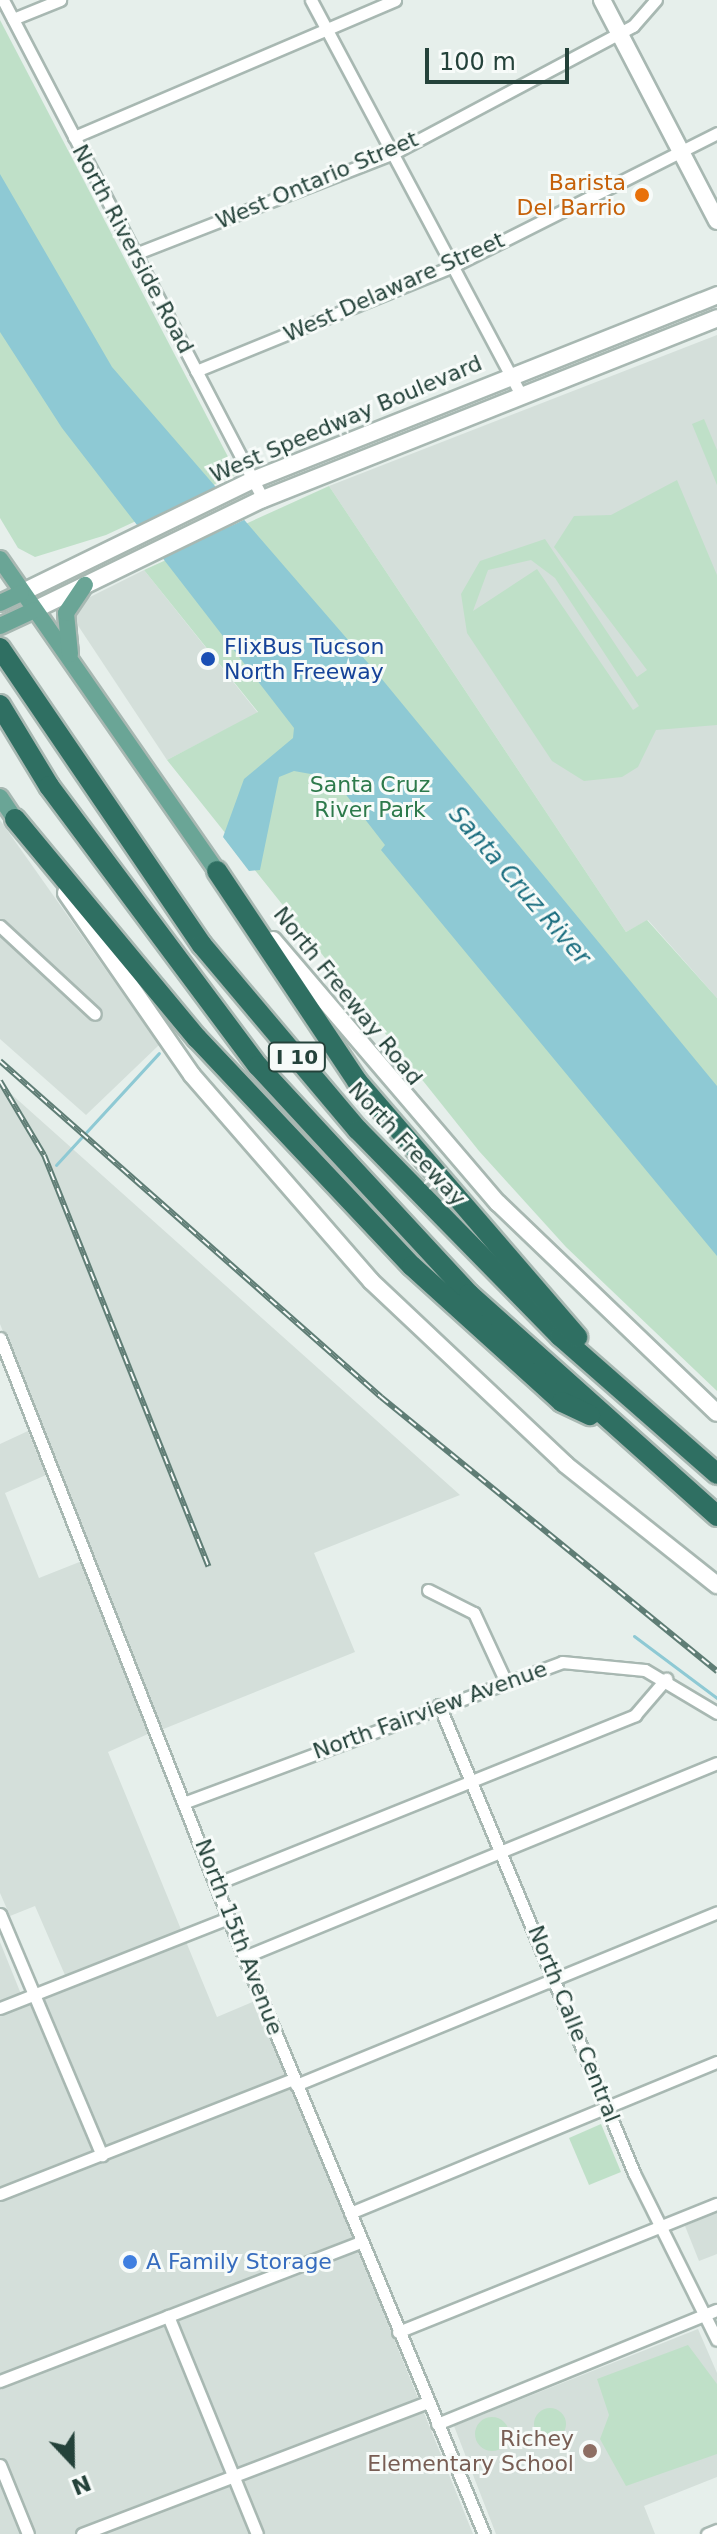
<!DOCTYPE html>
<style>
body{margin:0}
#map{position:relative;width:717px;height:2534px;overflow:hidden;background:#e6efeb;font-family:"DejaVu Sans",sans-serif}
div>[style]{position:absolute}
.built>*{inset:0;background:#d4dfda}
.green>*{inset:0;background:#bfe0c8}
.round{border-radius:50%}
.water>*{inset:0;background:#8ec9d4}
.pier>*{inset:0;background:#e6efeb}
.stream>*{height:3px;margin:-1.5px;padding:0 1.5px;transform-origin:1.5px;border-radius:1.5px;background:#8ec9d4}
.roads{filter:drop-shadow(2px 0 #a8b8b2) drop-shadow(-2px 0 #a8b8b2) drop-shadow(0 2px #a8b8b2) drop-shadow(0 -2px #a8b8b2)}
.street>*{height:11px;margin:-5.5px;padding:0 5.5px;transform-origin:5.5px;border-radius:5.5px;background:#fff}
.secondary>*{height:16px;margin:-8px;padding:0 8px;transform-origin:8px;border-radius:8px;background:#fff}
.primary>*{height:16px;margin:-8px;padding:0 8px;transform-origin:8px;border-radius:8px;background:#6aa596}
.highway>*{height:20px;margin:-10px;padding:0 10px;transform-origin:10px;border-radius:10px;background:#2f6f62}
.rail>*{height:6px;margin-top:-3px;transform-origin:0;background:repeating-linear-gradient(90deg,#f7fbf9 0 9px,#5f7d75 0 18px);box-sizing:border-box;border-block:2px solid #5f7d75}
.dots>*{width:22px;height:22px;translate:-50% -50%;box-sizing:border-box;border:4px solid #f7fbf9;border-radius:50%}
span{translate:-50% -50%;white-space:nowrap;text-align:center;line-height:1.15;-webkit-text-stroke:6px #f7fbf9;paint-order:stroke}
.shield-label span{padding:2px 6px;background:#f7fbf9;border:2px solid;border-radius:6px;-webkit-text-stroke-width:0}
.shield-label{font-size:20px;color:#24423a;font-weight:700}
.street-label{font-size:22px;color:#24423a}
.food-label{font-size:22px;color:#c56008}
.right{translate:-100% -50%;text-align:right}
.transit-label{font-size:22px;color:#164399}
.left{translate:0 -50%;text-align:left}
.park-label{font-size:22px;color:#2d7a4b}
.shop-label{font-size:22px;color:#366cbe}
.education-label{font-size:22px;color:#785e54}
.water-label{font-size:24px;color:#1c6f80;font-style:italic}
.north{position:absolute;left:32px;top:2422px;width:80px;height:80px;-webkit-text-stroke:6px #f7fbf9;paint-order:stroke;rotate:158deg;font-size:22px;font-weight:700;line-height:32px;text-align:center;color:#24423a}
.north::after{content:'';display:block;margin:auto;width:28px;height:36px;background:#24423a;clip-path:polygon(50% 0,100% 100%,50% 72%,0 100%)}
.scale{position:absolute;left:425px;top:48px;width:144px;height:36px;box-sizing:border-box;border:4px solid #24423a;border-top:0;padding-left:10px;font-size:24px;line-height:28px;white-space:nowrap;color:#24423a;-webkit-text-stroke:6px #f7fbf9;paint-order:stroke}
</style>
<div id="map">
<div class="built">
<i style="clip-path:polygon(717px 335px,717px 998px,648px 920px,626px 932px,329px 486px)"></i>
<i style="clip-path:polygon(144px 570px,258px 713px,167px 760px,75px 621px,84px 600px)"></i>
<i style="clip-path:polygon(0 820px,159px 1045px,86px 1115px,0 1039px)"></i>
<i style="clip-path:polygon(0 1084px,460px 1495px,314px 1553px,355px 1652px,161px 1730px,0 1324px)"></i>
<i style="clip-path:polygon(28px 1431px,46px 1475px,5px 1493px,39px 1578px,82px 1561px,150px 1733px,108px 1752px,217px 2017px,257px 2000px,473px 2534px,0 2534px,0 1942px,23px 1999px,68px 1982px,35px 1906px,10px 1916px,0 1893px,0 1444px)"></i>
<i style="clip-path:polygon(717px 2212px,717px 2254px,699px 2261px,685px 2226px)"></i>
<i style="clip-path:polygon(698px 2329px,717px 2373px,717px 2477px,644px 2506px,655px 2534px,496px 2534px,454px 2426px)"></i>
</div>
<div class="green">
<i style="clip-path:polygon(0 20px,237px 474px,106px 535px,35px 557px,18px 548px,0 518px)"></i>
<i style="clip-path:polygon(704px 419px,717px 450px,717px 485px,692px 424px)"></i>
<i style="clip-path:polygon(evenodd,677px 480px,717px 575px,717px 725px,656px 730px,638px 767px,622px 777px,584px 781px,552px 761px,467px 633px,461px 594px,480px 561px,545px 539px,637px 677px,647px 670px,554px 547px,574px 516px,611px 515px,677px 480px,531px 560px,555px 578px,639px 706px,633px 710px,537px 569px,473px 611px,488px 570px,531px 560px)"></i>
<i style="clip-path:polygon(329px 486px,626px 932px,647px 920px,717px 998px,717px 1391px,566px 1247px,479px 1151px,167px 760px,258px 712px,144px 570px)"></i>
<i style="clip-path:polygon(601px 2124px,621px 2172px,589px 2185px,569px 2138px)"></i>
<i style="clip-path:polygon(688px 2345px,717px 2384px,717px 2454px,626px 2486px,600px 2439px,609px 2415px,597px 2379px)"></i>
<i class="round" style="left:534px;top:2408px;width:32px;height:32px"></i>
<i class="round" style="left:475px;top:2417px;width:34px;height:34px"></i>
</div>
<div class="water">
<i style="clip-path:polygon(0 174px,112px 367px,381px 678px,717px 1086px,717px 1256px,381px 850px,385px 845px,333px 778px,294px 771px,279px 777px,260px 870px,249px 871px,223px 837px,244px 779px,293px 738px,294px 728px,62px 428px,0 332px)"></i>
</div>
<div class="pier">
<i style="clip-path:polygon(221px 488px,246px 519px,161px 558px,135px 526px)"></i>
</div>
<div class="stream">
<i style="left:56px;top:1165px;width:152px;rotate:-47.4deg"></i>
<i style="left:634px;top:1636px;width:104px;rotate:36.8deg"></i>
</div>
<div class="roads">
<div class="street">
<i style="left:3px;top:0;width:563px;rotate:62.48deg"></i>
<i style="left:311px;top:0;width:447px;rotate:62deg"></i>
<i style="left:13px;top:19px;width:51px;rotate:-22deg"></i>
<i style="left:74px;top:137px;width:349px;rotate:-23.1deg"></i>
<i style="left:135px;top:254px;width:276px;rotate:-21.3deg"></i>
<i style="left:392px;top:154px;width:273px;rotate:-28deg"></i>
<i style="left:633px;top:26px;width:35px;rotate:-49deg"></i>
<i style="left:196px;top:371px;width:275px;rotate:-22.2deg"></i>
<i style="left:451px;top:267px;width:298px;rotate:-26.7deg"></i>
<i style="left:0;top:926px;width:129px;rotate:42.8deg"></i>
<i style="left:0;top:1338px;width:665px;rotate:68.49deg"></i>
<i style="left:244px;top:1957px;width:625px;rotate:67.42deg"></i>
<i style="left:428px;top:1590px;width:51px;rotate:26.6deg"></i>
<i style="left:474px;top:1613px;width:74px;rotate:65.2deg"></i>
<i style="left:439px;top:1705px;width:507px;rotate:67.38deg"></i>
<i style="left:634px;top:2173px;width:186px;rotate:63.6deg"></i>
<i style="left:186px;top:1802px;width:401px;rotate:-20.4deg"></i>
<i style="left:562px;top:1662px;width:83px;rotate:5.5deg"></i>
<i style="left:645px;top:1670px;width:84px;rotate:30.8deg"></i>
<i style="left:218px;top:1883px;width:450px;rotate:-21.9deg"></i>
<i style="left:635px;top:1715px;width:48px;rotate:-49.3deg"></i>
<i style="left:0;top:1914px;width:262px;rotate:67.1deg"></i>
<i style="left:244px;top:1957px;width:511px;rotate:-22.3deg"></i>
<i style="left:0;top:2008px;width:245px;rotate:-21.5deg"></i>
<i style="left:296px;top:2085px;width:455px;rotate:-22.3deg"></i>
<i style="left:0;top:2194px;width:316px;rotate:-21.4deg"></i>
<i style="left:350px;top:2213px;width:397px;rotate:-22.4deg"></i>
<i style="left:168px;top:2316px;width:235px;rotate:67.8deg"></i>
<i style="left:398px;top:2332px;width:344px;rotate:-21.9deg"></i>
<i style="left:0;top:2381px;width:386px;rotate:-21.1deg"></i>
<i style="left:437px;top:2424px;width:302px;rotate:-22.2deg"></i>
<i style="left:0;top:2465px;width:74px;rotate:67.9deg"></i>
<i style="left:82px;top:2534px;width:370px;rotate:-20.9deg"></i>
<i style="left:707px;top:2534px;width:11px;rotate:-22deg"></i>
</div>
<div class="secondary">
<i style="left:602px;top:0;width:249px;rotate:62.5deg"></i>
<i style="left:21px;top:593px;width:258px;rotate:-26deg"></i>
<i style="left:253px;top:480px;width:500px;rotate:-21.7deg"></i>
<i style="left:34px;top:610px;width:254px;rotate:-25.9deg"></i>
<i style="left:263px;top:499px;width:489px;rotate:-21.7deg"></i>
<i style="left:66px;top:893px;width:221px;rotate:55.3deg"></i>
<i style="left:192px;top:1075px;width:273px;rotate:49deg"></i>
<i style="left:371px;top:1281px;width:268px;rotate:43.3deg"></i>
<i style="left:566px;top:1465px;width:193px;rotate:38.5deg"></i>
<i style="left:273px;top:940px;width:346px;rotate:49.5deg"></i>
<i style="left:498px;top:1203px;width:303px;rotate:43.8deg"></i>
</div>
<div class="primary">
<i style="left:0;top:559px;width:380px;rotate:55.2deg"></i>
<i style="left:0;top:603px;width:23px;rotate:-25deg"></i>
<i style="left:0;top:626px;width:38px;rotate:-25deg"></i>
<i style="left:70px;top:654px;width:41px;rotate:-95.6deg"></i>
<i style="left:66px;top:613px;width:34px;rotate:-56deg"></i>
<i style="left:0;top:797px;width:27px;rotate:56deg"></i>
</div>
<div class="highway">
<i style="left:0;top:648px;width:359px;rotate:55.8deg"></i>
<i style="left:202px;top:945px;width:242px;rotate:49.9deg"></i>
<i style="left:358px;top:1130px;width:289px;rotate:45.6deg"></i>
<i style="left:560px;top:1336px;width:209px;rotate:41.3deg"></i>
<i style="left:0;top:705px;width:95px;rotate:58.8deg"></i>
<i style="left:49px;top:786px;width:349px;rotate:53.3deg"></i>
<i style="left:258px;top:1066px;width:311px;rotate:47.2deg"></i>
<i style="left:469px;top:1294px;width:333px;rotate:41.8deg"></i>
<i style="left:15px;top:819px;width:285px;rotate:50.3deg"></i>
<i style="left:197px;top:1038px;width:313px;rotate:46.7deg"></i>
<i style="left:412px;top:1266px;width:202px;rotate:42.2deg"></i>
<i style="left:562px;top:1402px;width:31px;rotate:25deg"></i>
<i style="left:217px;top:871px;width:252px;rotate:56.3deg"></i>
<i style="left:357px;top:1081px;width:338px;rotate:49.3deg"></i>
</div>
</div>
<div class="rail">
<i style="left:0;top:1061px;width:508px;rotate:41.41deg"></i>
<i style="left:381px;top:1397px;width:434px;rotate:39.2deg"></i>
<i style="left:0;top:1081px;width:86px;rotate:59.3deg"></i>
<i style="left:44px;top:1155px;width:443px;rotate:68.2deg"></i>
</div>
<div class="dots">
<i style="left:642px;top:195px;background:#e8710a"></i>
<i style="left:208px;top:659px;background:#1a4fb4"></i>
<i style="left:130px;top:2262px;background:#3f7fe0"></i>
<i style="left:590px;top:2451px;background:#8d6e63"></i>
</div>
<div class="shield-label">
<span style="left:297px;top:1057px">I 10</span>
</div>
<div class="street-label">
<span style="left:317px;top:180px;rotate:-23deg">West Ontario Street</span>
<span style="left:133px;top:249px;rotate:62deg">North Riverside Road</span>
<span style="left:394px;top:287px;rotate:-24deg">West Delaware Street</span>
<span style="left:346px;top:419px;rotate:-23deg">West Speedway Boulevard</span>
<span style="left:348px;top:996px;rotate:51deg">North Freeway Road</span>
<span style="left:407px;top:1144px;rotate:47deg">North Freeway</span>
<span style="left:430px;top:1710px;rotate:-20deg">North Fairview Avenue</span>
<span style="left:239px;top:1937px;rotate:69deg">North 15th Avenue</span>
<span style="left:574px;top:2024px;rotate:68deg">North Calle Central</span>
</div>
<div class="food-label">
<span class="right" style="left:626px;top:195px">Barista<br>Del Barrio</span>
</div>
<div class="transit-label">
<span class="left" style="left:224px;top:659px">FlixBus Tucson<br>North Freeway</span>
</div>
<div class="park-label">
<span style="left:370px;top:797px">Santa Cruz<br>River Park</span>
</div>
<div class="shop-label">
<span class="left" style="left:146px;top:2262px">A Family Storage</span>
</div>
<div class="education-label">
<span class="right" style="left:574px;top:2451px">Richey<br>Elementary School</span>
</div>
<div class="water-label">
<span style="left:519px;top:886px;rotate:49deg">Santa Cruz River</span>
</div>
<div class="north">N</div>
<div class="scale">100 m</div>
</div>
